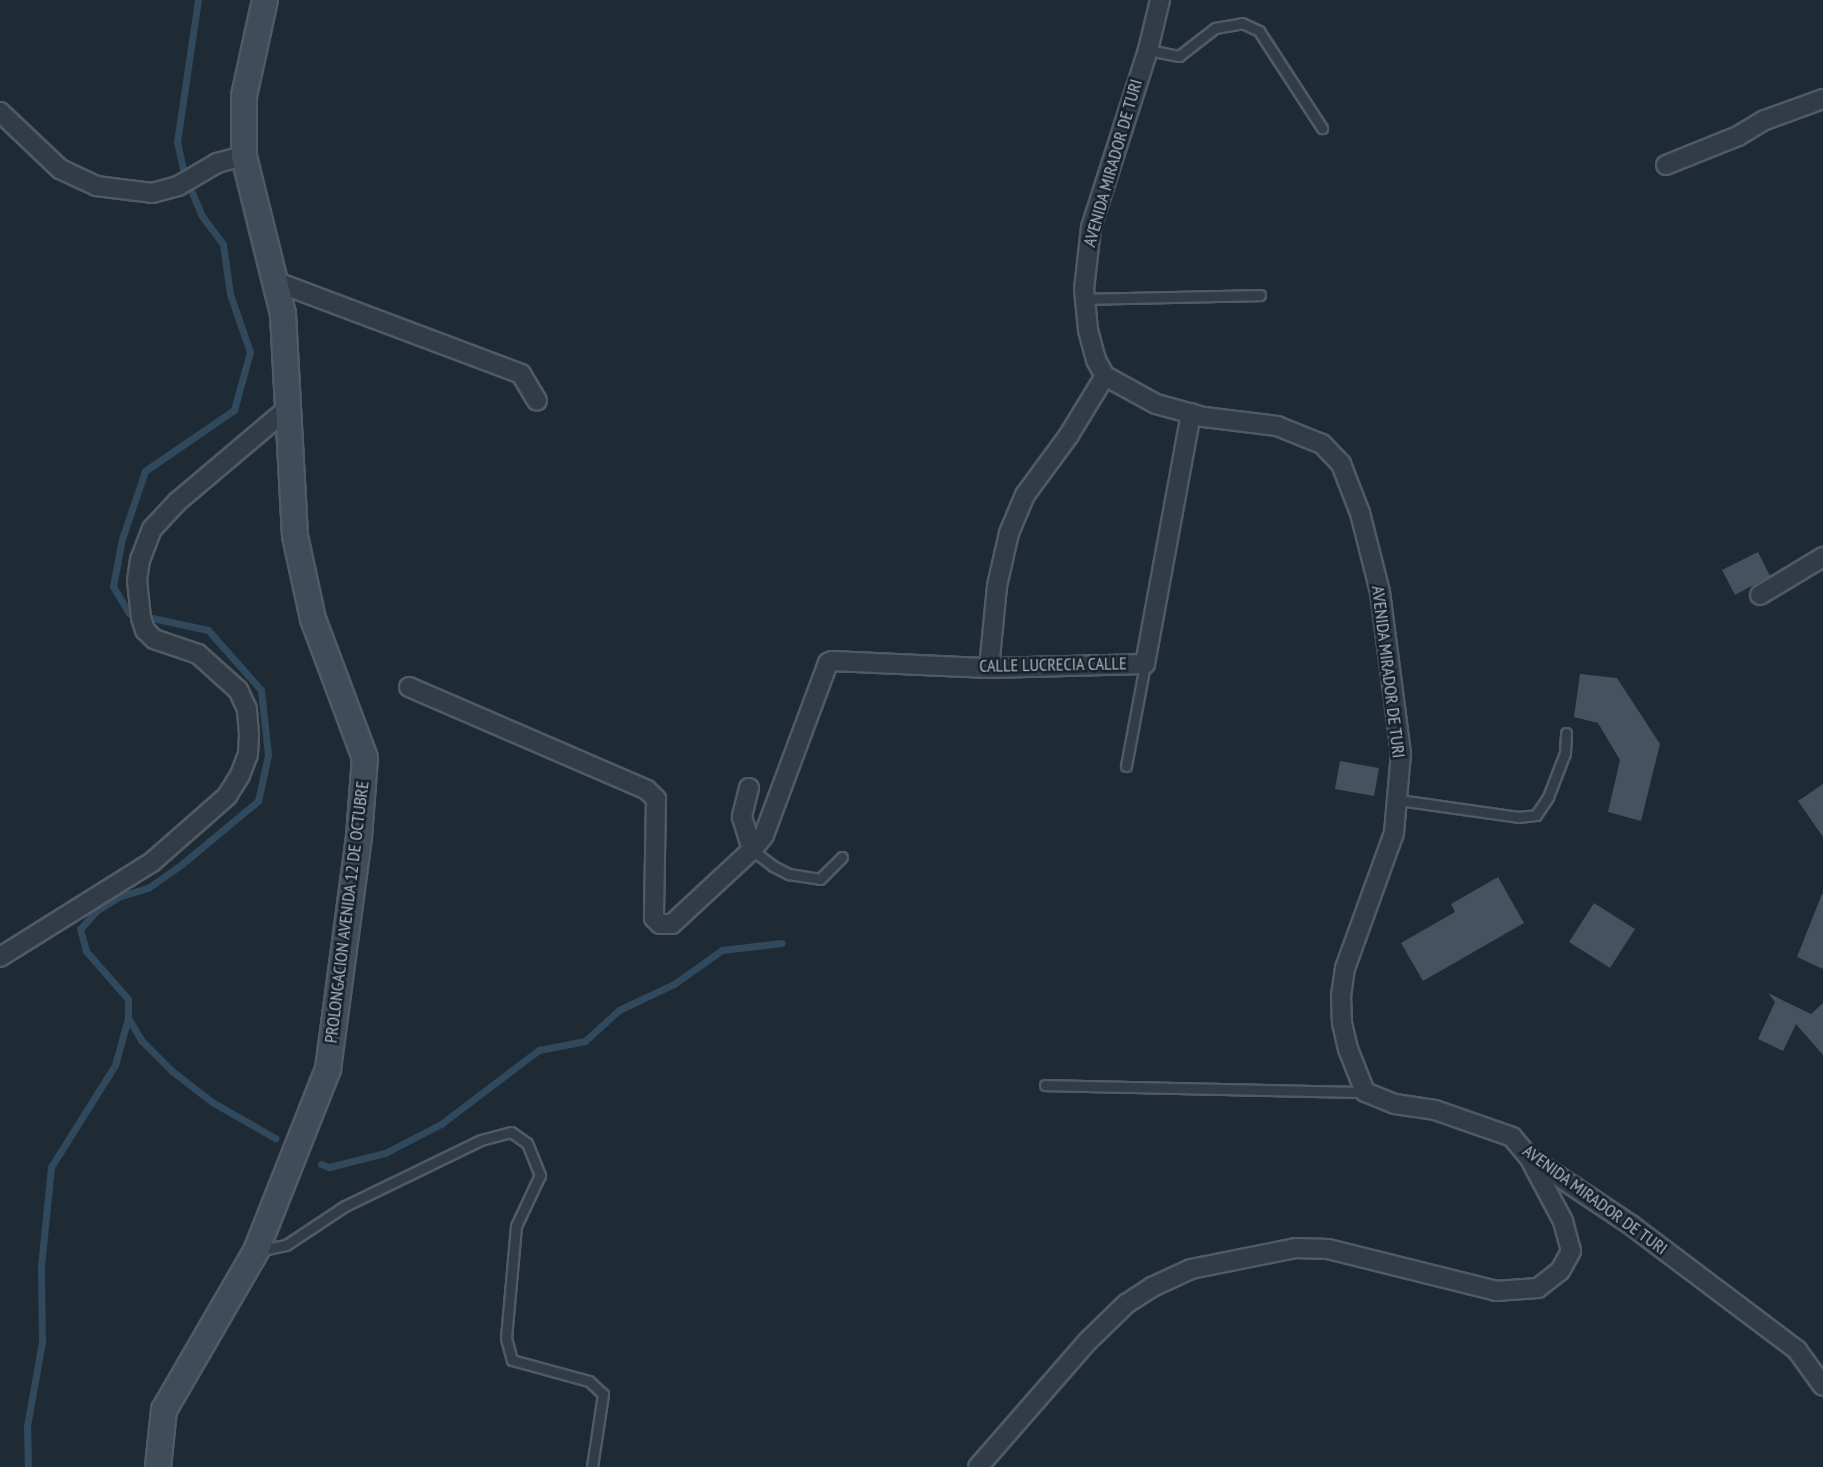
<!DOCTYPE html>
<style>
body{margin:0}
#map{position:relative;width:1823px;height:1467px;overflow:hidden;background:#1e2b35;font-family:"PT Sans Narrow",sans-serif}
div>[style]{position:absolute}
.stream>*{height:7px;margin:-3.5px;padding:0 3.5px;transform-origin:3.5px;border-radius:3.5px;background:#31495d}
.building>*{inset:0;background:#44535f}
.roads{filter:drop-shadow(2px 0 #4f5a64) drop-shadow(-2px 0 #4f5a64) drop-shadow(0 2px #4f5a64) drop-shadow(0 -2px #4f5a64)}
.lane>*{height:9px;margin:-4.5px;padding:0 4.5px;transform-origin:4.5px;border-radius:4.5px;background:#323c46}
.street>*{height:18px;margin:-9px;padding:0 9px;transform-origin:9px;border-radius:9px;background:#323c46}
.secondary>*{height:24px;margin:-12px;padding:0 12px;transform-origin:12px;border-radius:12px;background:#404c59}
span{translate:-50% -50%;white-space:nowrap;text-align:center;line-height:1.15;-webkit-text-stroke:5px #17212a;paint-order:stroke}
.street-label{font-size:18px;color:#abb7c3}
</style>
<div id="map">
<div class="stream">
<i style="left:128px;top:1018px;width:26px;rotate:59deg"></i>
<i style="left:141px;top:1040px;width:44px;rotate:45deg"></i>
<i style="left:172px;top:1071px;width:51px;rotate:37.8deg"></i>
<i style="left:212px;top:1102px;width:73px;rotate:29.7deg"></i>
<i style="left:321px;top:1164px;width:9px;rotate:21deg"></i>
<i style="left:329px;top:1167px;width:58px;rotate:-14deg"></i>
<i style="left:385px;top:1153px;width:63px;rotate:-27.4deg"></i>
<i style="left:441px;top:1124px;width:123px;rotate:-37.1deg"></i>
<i style="left:539px;top:1050px;width:47px;rotate:-11.1deg"></i>
<i style="left:585px;top:1041px;width:46px;rotate:-42.4deg"></i>
<i style="left:619px;top:1010px;width:61px;rotate:-25.3deg"></i>
<i style="left:674px;top:984px;width:59px;rotate:-35.3deg"></i>
<i style="left:722px;top:950px;width:60px;rotate:-6.7deg"></i>
<i style="left:28px;top:1467px;width:41px;rotate:-91.4deg"></i>
<i style="left:27px;top:1426px;width:85px;rotate:-79.9deg"></i>
<i style="left:42px;top:1342px;width:76px;rotate:-90.8deg"></i>
<i style="left:41px;top:1266px;width:100px;rotate:-84.2deg"></i>
<i style="left:51px;top:1167px;width:120px;rotate:-57.9deg"></i>
<i style="left:115px;top:1065px;width:49px;rotate:-74.5deg"></i>
<i style="left:128px;top:1018px;width:19px;rotate:-90deg"></i>
<i style="left:128px;top:999px;width:64px;rotate:-131.2deg"></i>
<i style="left:86px;top:951px;width:23px;rotate:-105deg"></i>
<i style="left:80px;top:929px;width:24px;rotate:-48deg"></i>
<i style="left:96px;top:911px;width:26px;rotate:-32deg"></i>
<i style="left:118px;top:897px;width:31px;rotate:-17deg"></i>
<i style="left:148px;top:888px;width:42px;rotate:-35.2deg"></i>
<i style="left:182px;top:864px;width:99px;rotate:-39.7deg"></i>
<i style="left:258px;top:801px;width:47px;rotate:-77.7deg"></i>
<i style="left:268px;top:755px;width:65px;rotate:-96.1deg"></i>
<i style="left:261px;top:690px;width:80px;rotate:-131.5deg"></i>
<i style="left:208px;top:630px;width:81px;rotate:-167.9deg"></i>
<i style="left:129px;top:613px;width:31px;rotate:-121deg"></i>
<i style="left:113px;top:586px;width:48px;rotate:-79.2deg"></i>
<i style="left:122px;top:539px;width:72px;rotate:-71.3deg"></i>
<i style="left:145px;top:471px;width:108px;rotate:-34.4deg"></i>
<i style="left:234px;top:410px;width:60px;rotate:-74.6deg"></i>
<i style="left:250px;top:352px;width:61px;rotate:-109deg"></i>
<i style="left:230px;top:294px;width:50px;rotate:-98deg"></i>
<i style="left:223px;top:244px;width:35px;rotate:-127deg"></i>
<i style="left:202px;top:216px;width:46px;rotate:-113.2deg"></i>
<i style="left:184px;top:174px;width:33px;rotate:-102deg"></i>
<i style="left:177px;top:142px;width:144px;rotate:-81.6deg"></i>
</div>
<div class="building">
<i style="clip-path:polygon(1758px 552px,1770px 576px,1735px 595px,1722px 570px)"></i>
<i style="clip-path:polygon(1580px 674px,1617px 678px,1660px 744px,1641px 821px,1608px 812px,1620px 760px,1598px 723px,1574px 717px)"></i>
<i style="clip-path:polygon(1340px 761px,1379px 768px,1374px 796px,1335px 789px)"></i>
<i style="clip-path:polygon(1823px 784px,1823px 837px,1798px 801px)"></i>
<i style="clip-path:polygon(1498px 877px,1524px 923px,1423px 981px,1401px 943px,1455px 912px,1451px 904px)"></i>
<i style="clip-path:polygon(1822px 894px,1823px 894px,1823px 969px,1797px 957px)"></i>
<i style="clip-path:polygon(1594px 903px,1635px 929px,1610px 968px,1569px 942px)"></i>
<i style="clip-path:polygon(1768px 993px,1811px 1014px,1823px 1003px,1823px 1055px,1796px 1024px,1783px 1051px,1758px 1039px,1775px 1002px)"></i>
</div>
<div class="roads">
<div class="lane">
<i style="left:1148px;top:50px;width:32px;rotate:11deg"></i>
<i style="left:1179px;top:56px;width:46px;rotate:-37.9deg"></i>
<i style="left:1215px;top:28px;width:27px;rotate:-10deg"></i>
<i style="left:1242px;top:23px;width:19px;rotate:25deg"></i>
<i style="left:1259px;top:31px;width:116px;rotate:57deg"></i>
<i style="left:1085px;top:299px;width:175px;rotate:-1.3deg"></i>
<i style="left:1126px;top:766px;width:104px;rotate:-79.4deg"></i>
<i style="left:1399px;top:800px;width:120px;rotate:8.1deg"></i>
<i style="left:1518px;top:817px;width:18px;rotate:-6deg"></i>
<i style="left:1536px;top:815px;width:22px;rotate:-56deg"></i>
<i style="left:1548px;top:797px;width:47px;rotate:-68.9deg"></i>
<i style="left:1565px;top:753px;width:20px;rotate:-87deg"></i>
<i style="left:752px;top:850px;width:26px;rotate:37deg"></i>
<i style="left:773px;top:866px;width:18px;rotate:27deg"></i>
<i style="left:789px;top:874px;width:31px;rotate:9deg"></i>
<i style="left:820px;top:879px;width:31px;rotate:-45deg"></i>
<i style="left:1045px;top:1085px;width:320px;rotate:1.3deg"></i>
<i style="left:262px;top:1250px;width:25px;rotate:-12deg"></i>
<i style="left:286px;top:1245px;width:71px;rotate:-33.5deg"></i>
<i style="left:345px;top:1206px;width:151px;rotate:-25.9deg"></i>
<i style="left:481px;top:1140px;width:31px;rotate:-15deg"></i>
<i style="left:511px;top:1132px;width:19px;rotate:35deg"></i>
<i style="left:527px;top:1143px;width:35px;rotate:68deg"></i>
<i style="left:540px;top:1175px;width:56px;rotate:115.2deg"></i>
<i style="left:516px;top:1226px;width:112px;rotate:95.1deg"></i>
<i style="left:506px;top:1338px;width:23px;rotate:75deg"></i>
<i style="left:512px;top:1360px;width:80px;rotate:15.3deg"></i>
<i style="left:589px;top:1381px;width:19px;rotate:43deg"></i>
<i style="left:603px;top:1394px;width:74px;rotate:98.6deg"></i>
</div>
<div class="street">
<i style="left:1160px;top:0;width:51px;rotate:103.5deg"></i>
<i style="left:1148px;top:50px;width:187px;rotate:107.8deg"></i>
<i style="left:1091px;top:228px;width:61px;rotate:96.5deg"></i>
<i style="left:1084px;top:289px;width:41px;rotate:84.4deg"></i>
<i style="left:1088px;top:330px;width:31px;rotate:75deg"></i>
<i style="left:1096px;top:360px;width:18px;rotate:61deg"></i>
<i style="left:1105px;top:376px;width:58px;rotate:28.8deg"></i>
<i style="left:1156px;top:404px;width:50px;rotate:15.2deg"></i>
<i style="left:1204px;top:417px;width:74px;rotate:7deg"></i>
<i style="left:1277px;top:426px;width:48px;rotate:21.8deg"></i>
<i style="left:1322px;top:444px;width:28px;rotate:46deg"></i>
<i style="left:1341px;top:464px;width:53px;rotate:68.8deg"></i>
<i style="left:1360px;top:513px;width:81px;rotate:75.8deg"></i>
<i style="left:1380px;top:592px;width:162px;rotate:82.6deg"></i>
<i style="left:1401px;top:753px;width:80px;rotate:95deg"></i>
<i style="left:1394px;top:833px;width:144px;rotate:109.9deg"></i>
<i style="left:1345px;top:968px;width:27px;rotate:98deg"></i>
<i style="left:1341px;top:995px;width:28px;rotate:88deg"></i>
<i style="left:1342px;top:1023px;width:27px;rotate:77deg"></i>
<i style="left:1348px;top:1049px;width:46px;rotate:68.4deg"></i>
<i style="left:1365px;top:1092px;width:32px;rotate:22deg"></i>
<i style="left:1395px;top:1104px;width:40px;rotate:8.5deg"></i>
<i style="left:1435px;top:1110px;width:82px;rotate:19.3deg"></i>
<i style="left:1512px;top:1137px;width:25px;rotate:50deg"></i>
<i style="left:1528px;top:1156px;width:124px;rotate:33.8deg"></i>
<i style="left:1631px;top:1225px;width:208px;rotate:37deg"></i>
<i style="left:1797px;top:1350px;width:44px;rotate:54.2deg"></i>
<i style="left:0;top:112px;width:83px;rotate:43.5deg"></i>
<i style="left:60px;top:169px;width:40px;rotate:25deg"></i>
<i style="left:96px;top:186px;width:56px;rotate:7.1deg"></i>
<i style="left:152px;top:193px;width:27px;rotate:-15deg"></i>
<i style="left:178px;top:186px;width:45px;rotate:-30.5deg"></i>
<i style="left:217px;top:163px;width:28px;rotate:-15deg"></i>
<i style="left:1666px;top:165px;width:78px;rotate:-21.9deg"></i>
<i style="left:1738px;top:136px;width:31px;rotate:-31deg"></i>
<i style="left:1765px;top:120px;width:62px;rotate:-19.9deg"></i>
<i style="left:274px;top:281px;width:264px;rotate:20.6deg"></i>
<i style="left:521px;top:374px;width:31px;rotate:59deg"></i>
<i style="left:1760px;top:595px;width:74px;rotate:-31.1deg"></i>
<i style="left:989px;top:668px;width:82px;rotate:-84.4deg"></i>
<i style="left:997px;top:586px;width:54px;rotate:-77.2deg"></i>
<i style="left:1009px;top:533px;width:41px;rotate:-67.2deg"></i>
<i style="left:1025px;top:495px;width:74px;rotate:-53.7deg"></i>
<i style="left:1069px;top:435px;width:69px;rotate:-58.6deg"></i>
<i style="left:409px;top:687px;width:259px;rotate:23.4deg"></i>
<i style="left:647px;top:790px;width:13px;rotate:45deg"></i>
<i style="left:656px;top:799px;width:119px;rotate:91deg"></i>
<i style="left:654px;top:918px;width:8px;rotate:45deg"></i>
<i style="left:660px;top:924px;width:12px"></i>
<i style="left:672px;top:924px;width:109px;rotate:-42.8deg"></i>
<i style="left:752px;top:850px;width:19px;rotate:-51deg"></i>
<i style="left:764px;top:835px;width:184px;rotate:-69.6deg"></i>
<i style="left:828px;top:663px;width:4px;rotate:-27deg"></i>
<i style="left:832px;top:661px;width:157px;rotate:2.6deg"></i>
<i style="left:989px;top:668px;width:156px;rotate:-1.5deg"></i>
<i style="left:1145px;top:664px;width:255px;rotate:-79.6deg"></i>
<i style="left:749px;top:788px;width:30px;rotate:104deg"></i>
<i style="left:742px;top:817px;width:34px;rotate:73deg"></i>
<i style="left:0;top:957px;width:179px;rotate:-32deg"></i>
<i style="left:152px;top:862px;width:100px;rotate:-41.3deg"></i>
<i style="left:227px;top:796px;width:25px;rotate:-58deg"></i>
<i style="left:240px;top:775px;width:22px;rotate:-69deg"></i>
<i style="left:248px;top:754px;width:20px;rotate:-87deg"></i>
<i style="left:249px;top:734px;width:25px;rotate:-95deg"></i>
<i style="left:247px;top:709px;width:21px;rotate:-115deg"></i>
<i style="left:238px;top:690px;width:54px;rotate:-138deg"></i>
<i style="left:198px;top:654px;width:46px;rotate:-161.2deg"></i>
<i style="left:154px;top:639px;width:13px;rotate:-135deg"></i>
<i style="left:145px;top:630px;width:13px;rotate:-108deg"></i>
<i style="left:141px;top:618px;width:37px;rotate:-96deg"></i>
<i style="left:137px;top:581px;width:21px;rotate:-82deg"></i>
<i style="left:140px;top:560px;width:33px;rotate:-69deg"></i>
<i style="left:152px;top:529px;width:37px;rotate:-47deg"></i>
<i style="left:177px;top:502px;width:143px;rotate:-40.2deg"></i>
<i style="left:978px;top:1467px;width:167px;rotate:-48.9deg"></i>
<i style="left:1088px;top:1341px;width:53px;rotate:-44.2deg"></i>
<i style="left:1126px;top:1304px;width:31px;rotate:-33deg"></i>
<i style="left:1152px;top:1287px;width:43px;rotate:-24.8deg"></i>
<i style="left:1191px;top:1269px;width:107px;rotate:-11.3deg"></i>
<i style="left:1296px;top:1248px;width:32px;rotate:2deg"></i>
<i style="left:1328px;top:1249px;width:173px;rotate:14deg"></i>
<i style="left:1496px;top:1291px;width:42px;rotate:-4.1deg"></i>
<i style="left:1538px;top:1288px;width:28px;rotate:-38deg"></i>
<i style="left:1560px;top:1271px;width:23px;rotate:-61deg"></i>
<i style="left:1571px;top:1251px;width:31px;rotate:-105deg"></i>
<i style="left:1563px;top:1221px;width:70px;rotate:-118deg"></i>
</div>
<div class="secondary">
<i style="left:158px;top:1467px;width:57px;rotate:-84deg"></i>
<i style="left:164px;top:1410px;width:184px;rotate:-59.9deg"></i>
<i style="left:256px;top:1251px;width:196px;rotate:-68.4deg"></i>
<i style="left:328px;top:1069px;width:234px;rotate:-82.4deg"></i>
<i style="left:359px;top:837px;width:79px;rotate:-85.7deg"></i>
<i style="left:365px;top:758px;width:148px;rotate:-110.5deg"></i>
<i style="left:313px;top:619px;width:85px;rotate:-102.2deg"></i>
<i style="left:295px;top:536px;width:222px;rotate:-93.1deg"></i>
<i style="left:283px;top:314px;width:163px;rotate:-103.9deg"></i>
<i style="left:244px;top:156px;width:60px;rotate:-90deg"></i>
<i style="left:244px;top:96px;width:98px;rotate:-77.7deg"></i>
</div>
</div>
<div class="street-label">
<span style="left:1113px;top:163px;rotate:-74deg">AVENIDA MIRADOR DE TURI</span>
<span style="left:1053px;top:665px;rotate:-1deg">CALLE LUCRECIA CALLE</span>
<span style="left:1388px;top:672px;rotate:83deg">AVENIDA MIRADOR DE TURI</span>
<span style="left:347px;top:912px;rotate:-83deg">PROLONGACION AVENIDA 12 DE OCTUBRE</span>
<span style="left:1595px;top:1200px;rotate:36deg">AVENIDA MIRADOR DE TURI</span>
</div>
</div>
